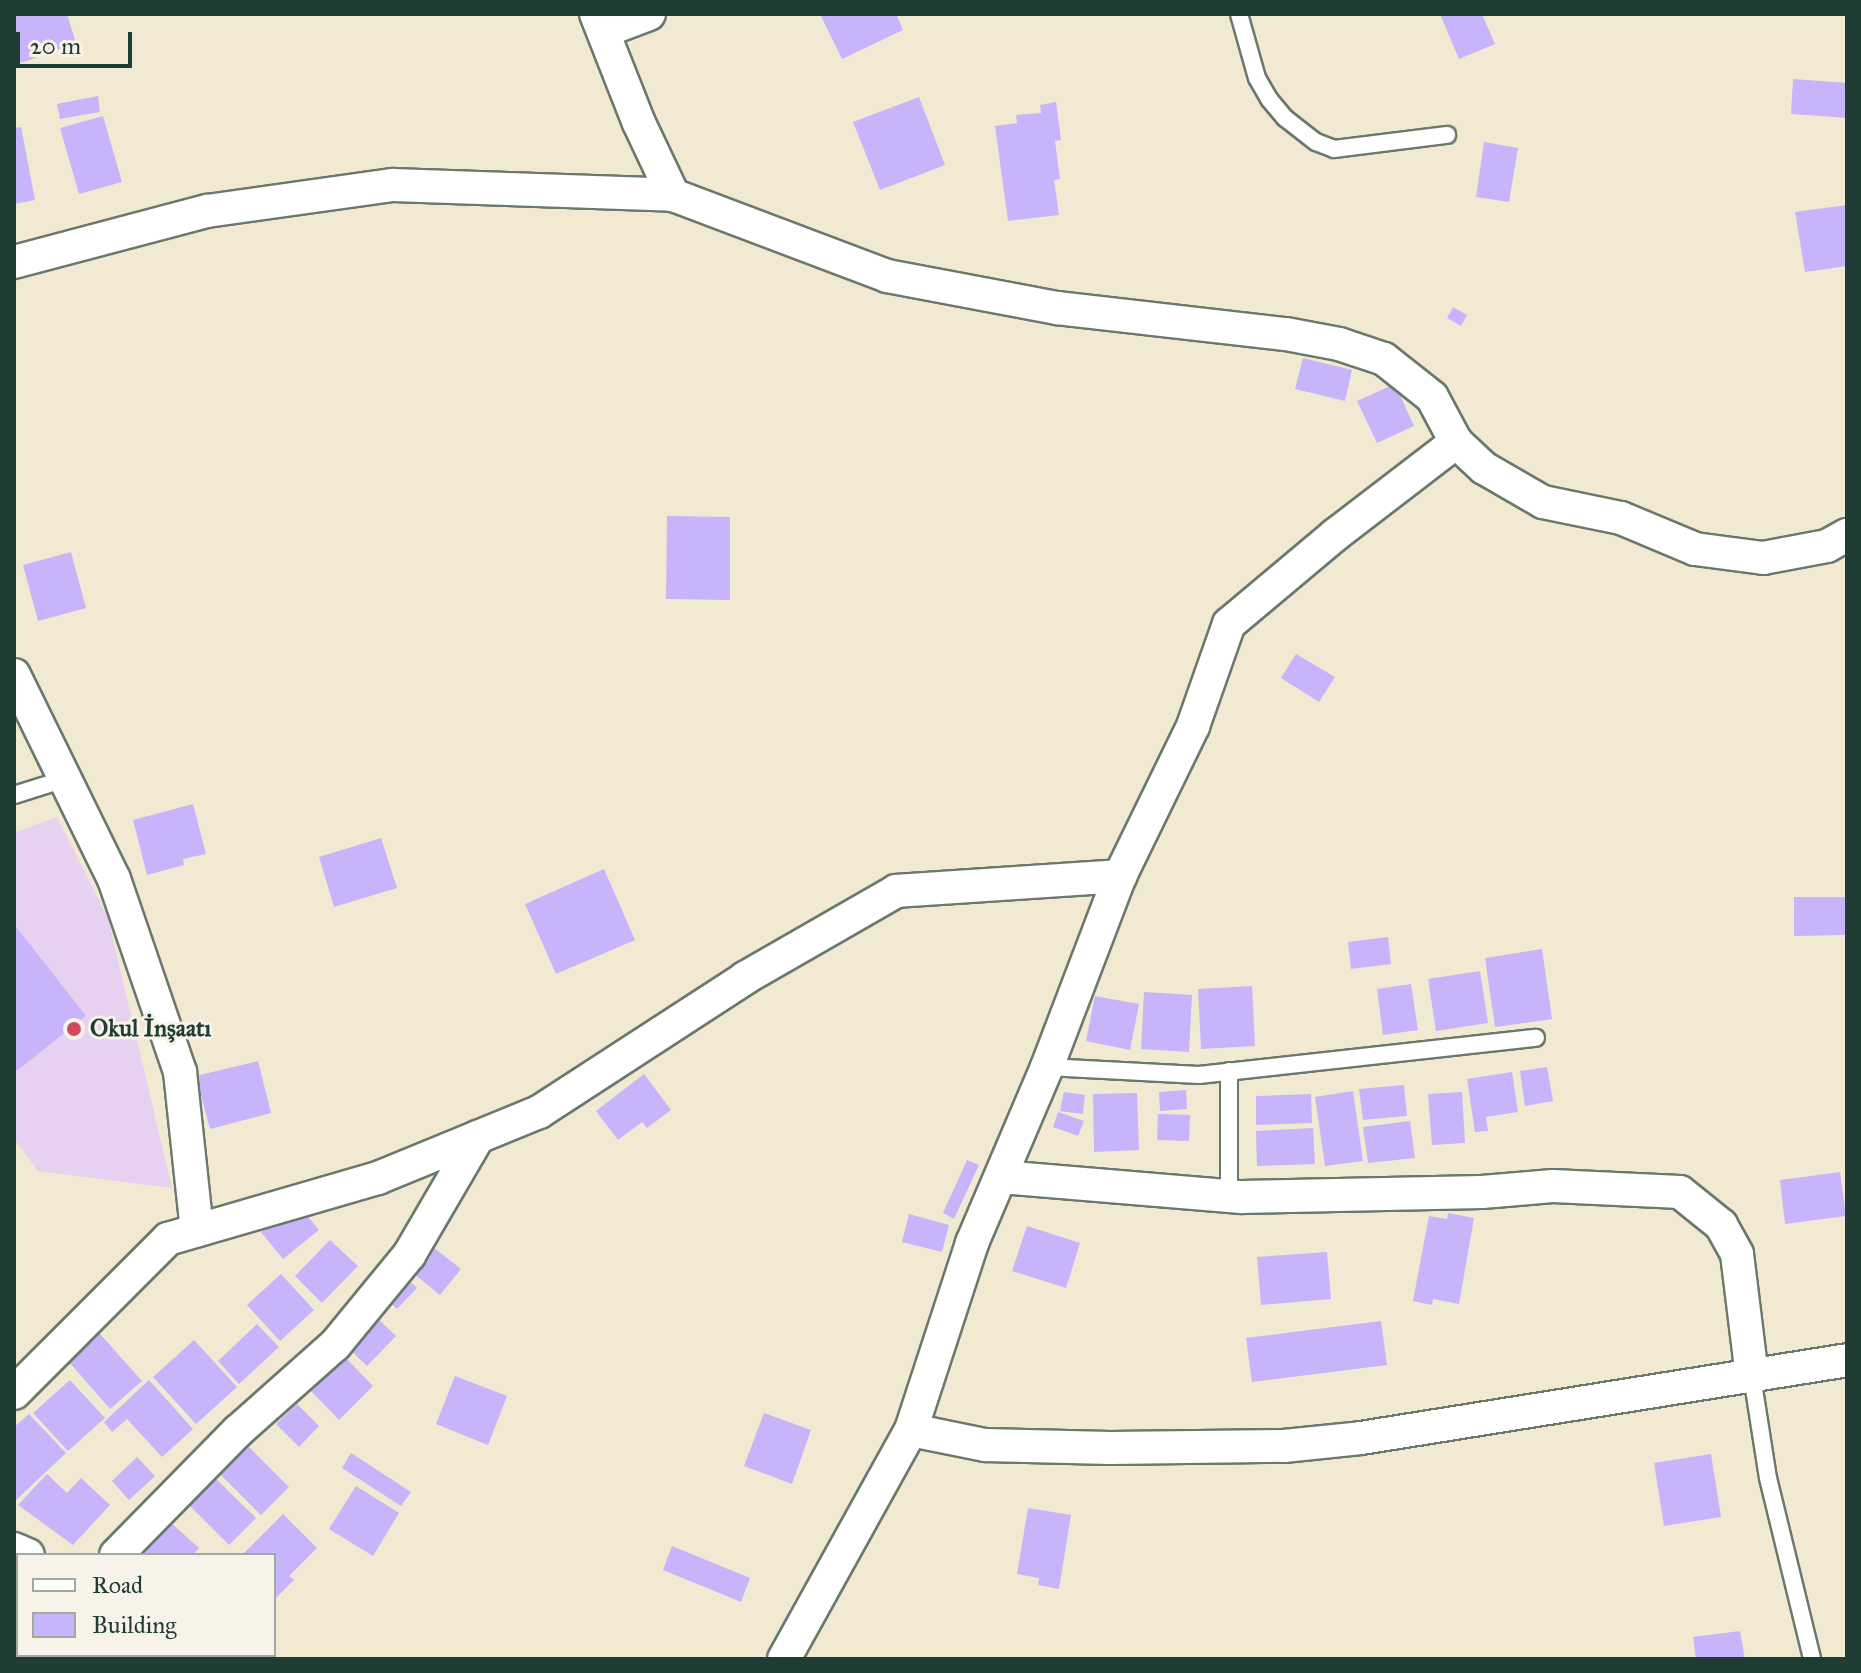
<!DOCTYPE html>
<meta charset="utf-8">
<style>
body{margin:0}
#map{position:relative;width:1861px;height:1673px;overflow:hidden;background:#f2e9d3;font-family:"IM FELL Great Primer",serif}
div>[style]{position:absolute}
.built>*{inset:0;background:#e6d2f0}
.building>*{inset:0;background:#c7b4fb}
.roads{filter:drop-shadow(2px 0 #69796c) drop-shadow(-2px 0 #69796c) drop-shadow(0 2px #69796c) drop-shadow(0 -2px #69796c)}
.service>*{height:16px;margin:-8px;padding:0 8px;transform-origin:8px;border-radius:8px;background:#fff}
.minor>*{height:32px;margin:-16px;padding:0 16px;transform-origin:16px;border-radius:16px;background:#fff}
.dots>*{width:22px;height:22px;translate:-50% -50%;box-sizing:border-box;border:4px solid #f7f3e8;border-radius:50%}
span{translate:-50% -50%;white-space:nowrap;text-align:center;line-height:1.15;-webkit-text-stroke:6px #f7f3e8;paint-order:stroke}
.poi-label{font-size:24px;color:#1f3d34;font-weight:700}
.left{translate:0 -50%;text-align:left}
.frame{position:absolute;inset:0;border:16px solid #1f3d34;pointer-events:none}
.legend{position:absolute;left:16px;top:1553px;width:260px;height:104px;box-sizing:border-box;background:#f7f3e8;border:2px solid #a1aaa0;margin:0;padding:10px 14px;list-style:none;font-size:24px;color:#1f3d34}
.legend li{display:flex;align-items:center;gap:16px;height:40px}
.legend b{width:40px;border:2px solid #a1aaa0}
.scale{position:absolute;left:16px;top:32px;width:116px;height:36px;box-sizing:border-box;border:4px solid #1f3d34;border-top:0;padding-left:10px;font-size:24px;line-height:28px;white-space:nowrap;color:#1f3d34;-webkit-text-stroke:6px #f7f3e8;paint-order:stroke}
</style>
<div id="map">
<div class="built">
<i style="clip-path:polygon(57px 817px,108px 918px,172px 1188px,38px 1171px,14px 1139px,14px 833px)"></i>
</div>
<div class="building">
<i style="clip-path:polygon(14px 14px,67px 14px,76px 43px,21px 63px,14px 43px)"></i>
<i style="clip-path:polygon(820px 14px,896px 14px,903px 30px,842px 59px)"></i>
<i style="clip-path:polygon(1440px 14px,1482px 14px,1495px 44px,1459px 59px)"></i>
<i style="clip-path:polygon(1793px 79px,1847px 83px,1847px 118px,1791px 114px)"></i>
<i style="clip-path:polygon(98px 96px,100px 112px,60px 119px,57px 104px)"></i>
<i style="clip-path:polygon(919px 97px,945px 165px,880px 190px,853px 122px)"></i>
<i style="clip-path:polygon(1056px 102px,1061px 140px,1055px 141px,1060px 179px,1054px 180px,1059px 215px,1008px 221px,995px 126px,1017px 123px,1016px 115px,1041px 113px,1040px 105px)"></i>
<i style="clip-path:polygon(103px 116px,122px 182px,79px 194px,60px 128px)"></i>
<i style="clip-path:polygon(21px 127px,35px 200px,14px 204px,14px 128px)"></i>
<i style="clip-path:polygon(1484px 142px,1518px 148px,1509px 202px,1476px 197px)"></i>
<i style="clip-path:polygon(1847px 205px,1847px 266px,1805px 272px,1795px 212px)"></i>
<i style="clip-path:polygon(1453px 307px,1467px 315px,1461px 326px,1447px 318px)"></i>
<i style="clip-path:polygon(1303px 358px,1352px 370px,1345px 401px,1295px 389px)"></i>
<i style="clip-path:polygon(1395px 384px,1414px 426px,1377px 443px,1357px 401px)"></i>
<i style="clip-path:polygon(667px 516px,730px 517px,730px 600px,666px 599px)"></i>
<i style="clip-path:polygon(71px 552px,86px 608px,38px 621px,23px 565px)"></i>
<i style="clip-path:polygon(1296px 654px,1335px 677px,1319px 702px,1281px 678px)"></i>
<i style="clip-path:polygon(193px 804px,206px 854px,183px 859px,184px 865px,147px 875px,133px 820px)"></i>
<i style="clip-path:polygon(381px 838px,397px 888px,334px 907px,319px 857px)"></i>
<i style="clip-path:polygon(604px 869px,635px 940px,556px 974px,525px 904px)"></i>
<i style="clip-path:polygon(1794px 897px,1847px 897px,1847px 935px,1794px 936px)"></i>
<i style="clip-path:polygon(14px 924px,86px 1016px,14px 1073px)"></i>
<i style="clip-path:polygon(1388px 937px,1391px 964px,1351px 969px,1348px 942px)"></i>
<i style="clip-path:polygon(1542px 949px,1552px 1019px,1495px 1027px,1485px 958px)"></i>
<i style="clip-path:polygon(1480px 971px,1488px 1023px,1436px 1031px,1428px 979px)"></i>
<i style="clip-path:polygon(1411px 984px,1418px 1030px,1383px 1035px,1377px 989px)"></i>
<i style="clip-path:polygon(1252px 986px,1255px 1046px,1201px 1049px,1198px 989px)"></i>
<i style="clip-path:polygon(1144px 992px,1192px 995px,1189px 1052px,1141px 1049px)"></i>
<i style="clip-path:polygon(1095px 996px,1139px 1004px,1130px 1050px,1086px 1041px)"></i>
<i style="clip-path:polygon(258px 1061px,271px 1113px,210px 1129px,196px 1076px)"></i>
<i style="clip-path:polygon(1547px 1067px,1553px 1101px,1525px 1106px,1520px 1071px)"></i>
<i style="clip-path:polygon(1512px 1072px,1518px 1112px,1486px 1117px,1488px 1131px,1475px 1132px,1467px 1079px)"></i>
<i style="clip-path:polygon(644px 1074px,671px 1110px,647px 1128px,642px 1122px,618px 1140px,596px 1111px)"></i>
<i style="clip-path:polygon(1404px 1085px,1407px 1116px,1363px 1120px,1359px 1089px)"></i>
<i style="clip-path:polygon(1186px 1090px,1187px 1109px,1160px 1111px,1159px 1092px)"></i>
<i style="clip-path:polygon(1353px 1091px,1363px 1161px,1325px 1166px,1315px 1097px)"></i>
<i style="clip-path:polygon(1064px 1092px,1085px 1095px,1083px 1114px,1060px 1111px)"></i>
<i style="clip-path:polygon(1462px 1092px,1465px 1143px,1432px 1145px,1428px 1094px)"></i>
<i style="clip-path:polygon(1137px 1093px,1139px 1150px,1094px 1152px,1093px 1094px)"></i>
<i style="clip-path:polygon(1311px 1094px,1312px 1123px,1256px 1125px,1256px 1096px)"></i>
<i style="clip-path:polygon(1058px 1112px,1084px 1121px,1078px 1136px,1053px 1127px)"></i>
<i style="clip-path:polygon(1158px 1114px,1190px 1115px,1189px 1141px,1157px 1140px)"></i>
<i style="clip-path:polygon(1410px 1121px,1415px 1158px,1368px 1163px,1363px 1127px)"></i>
<i style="clip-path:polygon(1313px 1128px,1315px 1164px,1257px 1166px,1256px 1131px)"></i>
<i style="clip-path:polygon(967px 1160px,979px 1165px,954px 1219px,943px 1213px)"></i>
<i style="clip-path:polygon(1840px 1172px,1846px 1216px,1785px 1224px,1780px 1180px)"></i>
<i style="clip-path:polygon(301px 1208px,319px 1230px,283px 1259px,261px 1232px,279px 1218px,282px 1223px)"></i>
<i style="clip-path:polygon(1448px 1213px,1474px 1218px,1459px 1304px,1433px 1299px,1432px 1305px,1413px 1301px,1429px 1216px,1447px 1219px)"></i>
<i style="clip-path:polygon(909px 1214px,949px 1225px,942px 1252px,902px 1242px)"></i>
<i style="clip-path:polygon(1027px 1226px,1080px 1243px,1066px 1288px,1012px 1271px)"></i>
<i style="clip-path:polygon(330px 1240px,358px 1266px,322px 1303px,295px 1276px)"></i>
<i style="clip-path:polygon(428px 1243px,461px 1269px,440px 1295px,408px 1269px)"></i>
<i style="clip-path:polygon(1327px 1252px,1331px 1299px,1261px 1305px,1257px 1257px)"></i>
<i style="clip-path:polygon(281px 1274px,314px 1310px,280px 1341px,247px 1305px)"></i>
<i style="clip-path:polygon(403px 1275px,417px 1288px,397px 1309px,383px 1296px)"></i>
<i style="clip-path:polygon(373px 1314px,396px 1336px,367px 1366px,344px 1344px)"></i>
<i style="clip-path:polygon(1381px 1321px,1387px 1365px,1252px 1382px,1246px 1338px)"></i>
<i style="clip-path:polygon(257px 1324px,279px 1347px,239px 1384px,218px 1361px)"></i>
<i style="clip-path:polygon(93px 1326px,142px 1381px,110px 1409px,62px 1354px)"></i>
<i style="clip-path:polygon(194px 1340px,237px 1387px,196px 1424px,153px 1377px)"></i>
<i style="clip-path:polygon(344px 1356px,373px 1386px,339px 1420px,310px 1390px)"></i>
<i style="clip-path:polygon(455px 1376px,507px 1396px,488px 1445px,436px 1424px)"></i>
<i style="clip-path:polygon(70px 1380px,105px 1418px,68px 1451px,33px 1413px)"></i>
<i style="clip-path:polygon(149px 1380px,193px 1429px,162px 1457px,127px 1419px,112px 1432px,104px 1422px)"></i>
<i style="clip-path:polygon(297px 1404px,319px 1426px,299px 1447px,276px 1424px)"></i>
<i style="clip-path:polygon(764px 1413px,811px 1430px,792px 1484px,744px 1466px)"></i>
<i style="clip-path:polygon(29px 1414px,66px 1453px,14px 1502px,14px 1427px)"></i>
<i style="clip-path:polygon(247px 1445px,289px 1487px,261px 1515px,219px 1473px)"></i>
<i style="clip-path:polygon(351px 1453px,411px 1492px,401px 1506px,342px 1468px)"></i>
<i style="clip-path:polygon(1711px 1454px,1721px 1517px,1664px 1526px,1654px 1463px)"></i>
<i style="clip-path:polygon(137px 1457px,155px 1476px,129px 1500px,112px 1481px)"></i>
<i style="clip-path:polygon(47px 1474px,67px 1493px,81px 1478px,110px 1505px,73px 1545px,18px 1505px)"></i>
<i style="clip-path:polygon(215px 1478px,256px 1518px,229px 1545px,188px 1504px)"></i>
<i style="clip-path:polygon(356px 1486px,399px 1513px,373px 1556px,329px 1529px)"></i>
<i style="clip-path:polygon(1028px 1508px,1071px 1515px,1059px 1589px,1038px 1585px,1039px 1578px,1017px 1574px)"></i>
<i style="clip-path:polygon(160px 1513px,199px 1548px,193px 1555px,123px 1555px)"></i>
<i style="clip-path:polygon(283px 1514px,317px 1548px,289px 1576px,294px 1580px,274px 1600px,274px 1555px,242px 1555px)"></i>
<i style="clip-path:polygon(672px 1546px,750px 1578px,741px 1602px,663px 1570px)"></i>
<i style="clip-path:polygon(1740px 1631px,1745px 1659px,1696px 1659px,1693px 1637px)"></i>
</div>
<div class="roads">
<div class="service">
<i style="left:1239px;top:14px;width:66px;rotate:74.3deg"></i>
<i style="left:1257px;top:78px;width:24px;rotate:60deg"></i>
<i style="left:1269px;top:99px;width:25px;rotate:50deg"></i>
<i style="left:1285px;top:118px;width:39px;rotate:38deg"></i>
<i style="left:1316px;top:142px;width:19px;rotate:21deg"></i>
<i style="left:1334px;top:149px;width:114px;rotate:-7.1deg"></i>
<i style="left:14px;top:795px;width:53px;rotate:-17.4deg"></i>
<i style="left:1047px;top:1067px;width:152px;rotate:3deg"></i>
<i style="left:1199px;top:1075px;width:339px;rotate:-6.3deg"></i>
<i style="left:1229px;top:1071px;width:125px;rotate:90deg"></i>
<i style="left:1752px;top:1376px;width:103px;rotate:81.1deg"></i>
<i style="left:1768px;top:1478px;width:186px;rotate:76.3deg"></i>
</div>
<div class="minor">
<i style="left:596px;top:14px;width:117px;rotate:68.5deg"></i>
<i style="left:639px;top:123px;width:80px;rotate:64.7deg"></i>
<i style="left:604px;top:31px;width:48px;rotate:-20.7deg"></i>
<i style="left:14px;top:262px;width:200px;rotate:-14.8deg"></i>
<i style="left:207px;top:211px;width:188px;rotate:-8deg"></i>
<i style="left:393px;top:185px;width:280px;rotate:2deg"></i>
<i style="left:673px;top:195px;width:229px;rotate:20.7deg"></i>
<i style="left:887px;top:276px;width:173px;rotate:10.7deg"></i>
<i style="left:1057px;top:308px;width:230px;rotate:6.5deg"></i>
<i style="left:1286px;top:334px;width:54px;rotate:10.7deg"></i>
<i style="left:1339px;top:344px;width:47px;rotate:18.4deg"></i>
<i style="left:1384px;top:359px;width:61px;rotate:38.4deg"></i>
<i style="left:1432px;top:397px;width:51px;rotate:61.9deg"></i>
<i style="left:1456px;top:442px;width:38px;rotate:43deg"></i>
<i style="left:1484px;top:468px;width:68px;rotate:30deg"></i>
<i style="left:1543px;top:502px;width:80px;rotate:11.6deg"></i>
<i style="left:1621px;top:518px;width:80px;rotate:22.7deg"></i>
<i style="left:1695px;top:549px;width:69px;rotate:7.5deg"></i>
<i style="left:1763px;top:558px;width:65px;rotate:-10.6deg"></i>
<i style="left:1827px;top:546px;width:23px;rotate:-29deg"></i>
<i style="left:14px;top:675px;width:227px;rotate:63.9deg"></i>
<i style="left:114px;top:879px;width:204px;rotate:71.1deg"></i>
<i style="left:180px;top:1072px;width:159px;rotate:83.9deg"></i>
<i style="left:1001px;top:1177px;width:241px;rotate:4.8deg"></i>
<i style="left:1241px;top:1197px;width:241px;rotate:-1.2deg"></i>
<i style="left:1482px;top:1192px;width:71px;rotate:-4.8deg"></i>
<i style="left:1553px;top:1186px;width:127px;rotate:2.7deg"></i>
<i style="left:1680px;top:1192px;width:53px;rotate:38.8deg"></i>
<i style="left:1721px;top:1225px;width:33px;rotate:61deg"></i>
<i style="left:1737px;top:1254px;width:123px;rotate:83deg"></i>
<i style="left:14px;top:1393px;width:218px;rotate:-45deg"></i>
<i style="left:168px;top:1239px;width:219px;rotate:-16.2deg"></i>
<i style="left:378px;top:1178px;width:174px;rotate:-22.3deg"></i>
<i style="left:539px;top:1112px;width:246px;rotate:-33deg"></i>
<i style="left:745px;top:978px;width:174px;rotate:-29.9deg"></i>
<i style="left:896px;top:891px;width:225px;rotate:-3.8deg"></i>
<i style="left:911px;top:1430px;width:76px;rotate:11.5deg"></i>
<i style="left:985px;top:1445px;width:125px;rotate:1.4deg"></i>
<i style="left:1110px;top:1448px;width:174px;rotate:-0.7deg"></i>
<i style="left:1284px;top:1446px;width:77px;rotate:-5.9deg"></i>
<i style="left:1361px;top:1438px;width:492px;rotate:-9.1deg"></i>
<i style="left:14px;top:1549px;width:15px;rotate:23deg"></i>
<i style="left:116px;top:1555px;width:174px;rotate:-45.5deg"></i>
<i style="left:238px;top:1431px;width:130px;rotate:-41.6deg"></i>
<i style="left:335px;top:1345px;width:117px;rotate:-50.6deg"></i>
<i style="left:409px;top:1255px;width:137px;rotate:-59.7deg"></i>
<i style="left:218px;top:1655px;width:9px;rotate:27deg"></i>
<i style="left:784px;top:1659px;width:262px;rotate:-61deg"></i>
<i style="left:911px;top:1430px;width:197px;rotate:-71.9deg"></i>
<i style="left:972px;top:1243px;width:191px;rotate:-66.9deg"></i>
<i style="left:1047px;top:1067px;width:204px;rotate:-69.1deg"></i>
<i style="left:1120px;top:876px;width:167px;rotate:-64deg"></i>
<i style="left:1193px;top:726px;width:108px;rotate:-70.6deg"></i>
<i style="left:1229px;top:624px;width:138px;rotate:-40deg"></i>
<i style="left:1335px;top:535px;width:153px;rotate:-37.5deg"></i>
</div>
</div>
<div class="dots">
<i style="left:74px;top:1029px;background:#d1495b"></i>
</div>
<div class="poi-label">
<span class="left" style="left:90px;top:1029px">Okul İnşaatı</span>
</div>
<div class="frame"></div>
<ul class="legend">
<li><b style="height:10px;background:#fff"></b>Road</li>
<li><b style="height:22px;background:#c7b4fb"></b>Building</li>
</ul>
<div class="scale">20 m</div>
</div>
